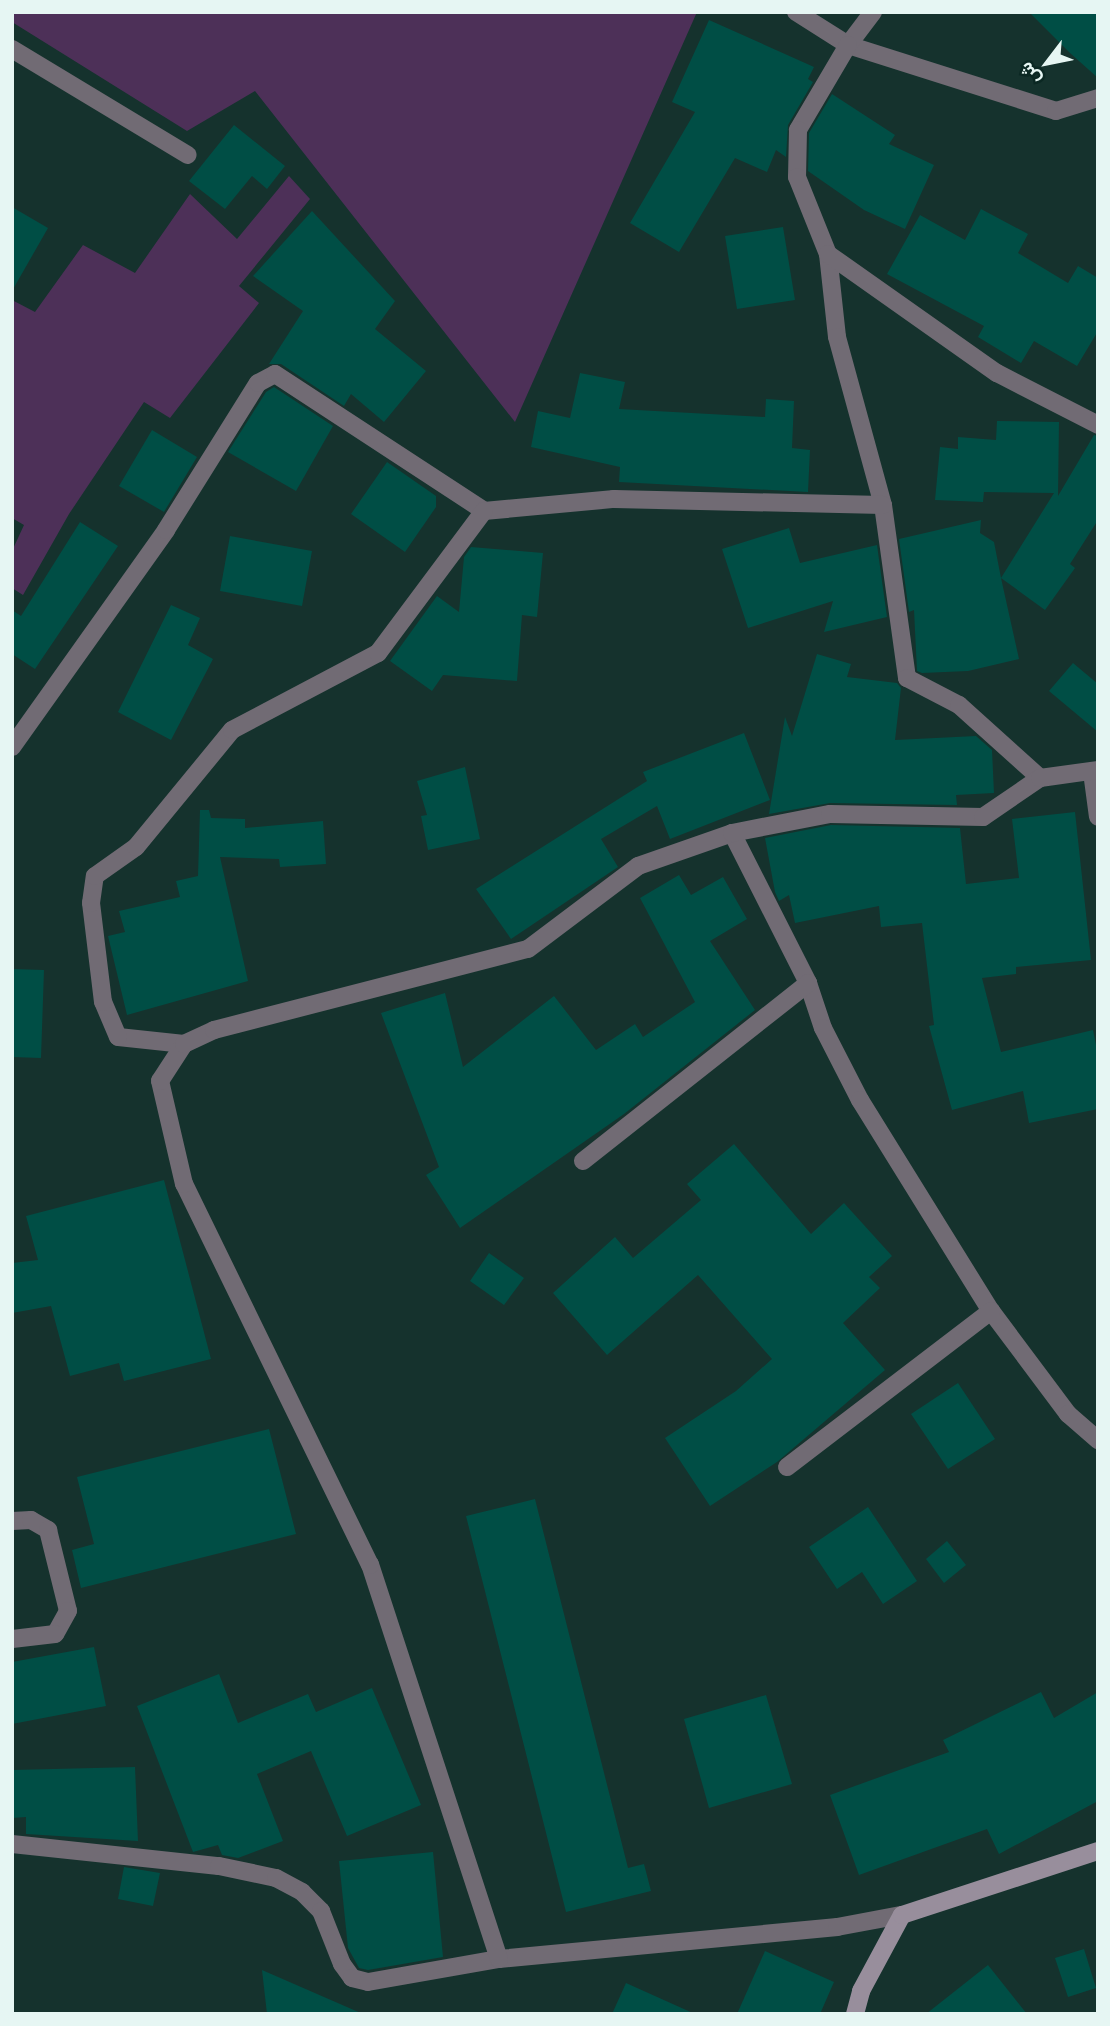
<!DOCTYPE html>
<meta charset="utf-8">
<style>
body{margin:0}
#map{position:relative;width:1110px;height:2026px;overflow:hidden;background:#15322d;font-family:Merriweather,Vazirmatn,serif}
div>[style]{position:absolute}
.green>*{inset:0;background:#4d3058}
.building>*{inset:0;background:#004e45}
.street>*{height:18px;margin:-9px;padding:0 9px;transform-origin:9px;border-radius:9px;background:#716b74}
.secondary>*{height:18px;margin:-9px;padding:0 9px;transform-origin:9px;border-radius:9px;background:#988e9c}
span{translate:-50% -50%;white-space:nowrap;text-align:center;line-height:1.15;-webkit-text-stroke:7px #0b2823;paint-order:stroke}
.frame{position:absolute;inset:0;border:14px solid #e6f6f3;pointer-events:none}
.north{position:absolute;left:1012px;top:28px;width:70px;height:70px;-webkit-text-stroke:5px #0b2823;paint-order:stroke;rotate:238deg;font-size:19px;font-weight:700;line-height:28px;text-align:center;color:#e6f6f3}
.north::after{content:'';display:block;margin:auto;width:24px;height:32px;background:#e6f6f3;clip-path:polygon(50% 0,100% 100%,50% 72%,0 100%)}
</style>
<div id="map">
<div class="green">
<i style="clip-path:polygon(12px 12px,697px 12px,515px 422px,255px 91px,187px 131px,12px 22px)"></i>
<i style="clip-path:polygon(289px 176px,310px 199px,239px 286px,259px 303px,170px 418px,144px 402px,69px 514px,23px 595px,12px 588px,12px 551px,24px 525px,12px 518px,12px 300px,35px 312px,83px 245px,135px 273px,190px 194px,237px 239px)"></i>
</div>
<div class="building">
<i style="clip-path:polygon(1029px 12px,1098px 12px,1098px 78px,1070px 53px)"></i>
<i style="clip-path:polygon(709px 20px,814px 67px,808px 79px,813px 82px,788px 125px,786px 157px,776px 150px,767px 172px,735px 158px,679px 252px,630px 223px,695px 112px,672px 102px)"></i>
<i style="clip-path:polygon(832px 94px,895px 135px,889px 144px,934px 165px,905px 229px,864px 210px,808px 171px,809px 133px)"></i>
<i style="clip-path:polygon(234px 125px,285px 166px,267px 189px,252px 176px,225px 209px,189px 181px)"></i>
<i style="clip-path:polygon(12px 207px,48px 228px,12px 291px)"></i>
<i style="clip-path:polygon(981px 209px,1028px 234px,1018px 253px,1068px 283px,1078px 266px,1098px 278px,1098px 331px,1077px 366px,1034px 341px,1021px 363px,978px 337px,984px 326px,887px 274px,920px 215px,965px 240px)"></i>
<i style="clip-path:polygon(312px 211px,395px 301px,375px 329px,426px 371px,384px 422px,351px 394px,344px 406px,281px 364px,269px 364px,303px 311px,253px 276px)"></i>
<i style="clip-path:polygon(783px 227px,795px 300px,737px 309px,725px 236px)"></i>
<i style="clip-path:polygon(580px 373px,625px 382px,619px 409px,765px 417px,766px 399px,794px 401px,792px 448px,810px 450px,808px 492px,619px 482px,620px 467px,531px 447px,538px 411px,570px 418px)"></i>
<i style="clip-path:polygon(274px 387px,333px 426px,296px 491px,228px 452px,266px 392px)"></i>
<i style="clip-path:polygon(997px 421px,1059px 422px,1058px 496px,1094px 435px,1098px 436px,1098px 520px,1070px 564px,1075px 568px,1045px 610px,1001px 578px,1019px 659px,968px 671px,922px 673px,917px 671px,914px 610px,909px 612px,899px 539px,981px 520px,980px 533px,994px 542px,1001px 578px,1054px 493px,984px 492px,983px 502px,935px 500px,940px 447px,958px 449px,958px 437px,996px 440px)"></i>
<i style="clip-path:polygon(152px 430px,197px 457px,164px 512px,119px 486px)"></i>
<i style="clip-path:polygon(387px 462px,436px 496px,436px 507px,405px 552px,351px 514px)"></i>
<i style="clip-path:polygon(80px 522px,118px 546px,35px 669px,12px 654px,12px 610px,21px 616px)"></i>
<i style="clip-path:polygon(789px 528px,800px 563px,877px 545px,887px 617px,824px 632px,833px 601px,748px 628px,722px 549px)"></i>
<i style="clip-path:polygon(230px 536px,312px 551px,302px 606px,220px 591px)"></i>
<i style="clip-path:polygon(471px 547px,543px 553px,537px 617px,522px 615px,517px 681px,443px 675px,432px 691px,390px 661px,437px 596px,459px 612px,464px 557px)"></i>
<i style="clip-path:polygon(171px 605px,200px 618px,188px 645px,213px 659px,171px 740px,118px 712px)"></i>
<i style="clip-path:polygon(817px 654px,851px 664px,847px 677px,897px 683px,901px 688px,895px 740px,976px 736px,992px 750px,994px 793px,956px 795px,957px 805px,830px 803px,769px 814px,785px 717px,792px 736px)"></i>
<i style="clip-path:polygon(1073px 663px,1098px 684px,1098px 732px,1049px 691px)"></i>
<i style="clip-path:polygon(744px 733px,770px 800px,670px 839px,657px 806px,601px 839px,618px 867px,511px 939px,476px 889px,647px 781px,643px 772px)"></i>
<i style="clip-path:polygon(465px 767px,480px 839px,428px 850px,421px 816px,427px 815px,417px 781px)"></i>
<i style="clip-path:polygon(200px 810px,209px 810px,211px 818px,245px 819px,245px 828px,323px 821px,326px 864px,280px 867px,279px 859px,220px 857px,248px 981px,127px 1015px,108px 936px,125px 932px,119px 911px,180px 897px,176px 881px,198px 876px)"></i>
<i style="clip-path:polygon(1075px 812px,1091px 960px,1016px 967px,1016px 974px,982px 978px,1001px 1052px,1093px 1030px,1098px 1055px,1098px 1109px,1029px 1123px,1023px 1091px,952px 1110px,929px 1026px,934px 1025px,922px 923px,881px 927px,879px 906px,795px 923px,789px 895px,779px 901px,775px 892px,765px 838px,831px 825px,960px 828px,966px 884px,1019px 878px,1012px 819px)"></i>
<i style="clip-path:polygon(679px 875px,691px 895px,723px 877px,747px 919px,710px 941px,755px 1010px,624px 1114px,460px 1228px,426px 1175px,439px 1167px,381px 1013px,445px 993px,463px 1067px,554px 996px,596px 1050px,635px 1024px,643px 1037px,695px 1002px,640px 898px)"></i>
<i style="clip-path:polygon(12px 969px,44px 970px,41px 1058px,12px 1057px)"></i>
<i style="clip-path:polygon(734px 1144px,811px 1234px,844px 1203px,892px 1256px,869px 1277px,880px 1288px,843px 1323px,885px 1370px,777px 1462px,710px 1506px,665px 1438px,736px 1391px,772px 1359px,698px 1275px,607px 1355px,553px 1293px,615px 1237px,633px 1258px,701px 1200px,687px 1184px)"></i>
<i style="clip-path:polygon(164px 1180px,211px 1359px,124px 1381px,119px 1363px,70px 1376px,51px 1306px,12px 1313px,12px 1263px,38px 1260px,26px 1216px)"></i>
<i style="clip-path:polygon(489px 1253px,524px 1278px,504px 1305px,470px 1281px)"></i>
<i style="clip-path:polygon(958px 1383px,995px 1439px,948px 1469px,911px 1414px)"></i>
<i style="clip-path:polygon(269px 1429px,296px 1534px,81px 1588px,72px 1550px,94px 1544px,77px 1477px)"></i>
<i style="clip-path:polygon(535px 1499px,628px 1868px,644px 1864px,651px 1891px,566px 1912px,466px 1516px)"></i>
<i style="clip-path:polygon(868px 1507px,917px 1581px,883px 1604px,862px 1572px,837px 1589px,809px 1547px)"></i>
<i style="clip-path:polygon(947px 1541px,966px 1565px,944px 1583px,926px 1559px)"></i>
<i style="clip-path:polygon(94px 1647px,106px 1706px,12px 1724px,12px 1662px)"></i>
<i style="clip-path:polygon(219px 1674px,238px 1723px,308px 1694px,316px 1712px,372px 1688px,421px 1805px,347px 1836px,311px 1751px,257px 1774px,283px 1841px,238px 1858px,222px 1855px,218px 1845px,193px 1852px,137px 1706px)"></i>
<i style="clip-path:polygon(1041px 1692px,1054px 1718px,1098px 1692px,1098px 1801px,999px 1854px,987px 1829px,859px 1875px,830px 1795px,949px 1752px,943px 1740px)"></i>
<i style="clip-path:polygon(766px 1695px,792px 1784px,709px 1808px,684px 1719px)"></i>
<i style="clip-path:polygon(135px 1767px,138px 1841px,26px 1834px,26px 1817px,12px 1818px,12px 1770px)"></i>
<i style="clip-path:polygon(433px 1852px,443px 1957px,368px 1970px,359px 1968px,348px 1948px,339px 1861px)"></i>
<i style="clip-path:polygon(124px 1867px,160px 1873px,153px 1906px,118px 1899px)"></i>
<i style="clip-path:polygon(1084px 1949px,1096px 1988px,1068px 1997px,1055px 1958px)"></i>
<i style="clip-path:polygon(765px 1951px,834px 1982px,820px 2014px,737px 2014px)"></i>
<i style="clip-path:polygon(988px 1965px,1027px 2014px,926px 2014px)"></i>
<i style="clip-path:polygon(262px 1970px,363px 2014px,267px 2014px)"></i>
<i style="clip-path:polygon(626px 1983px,695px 2014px,612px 2014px)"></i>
</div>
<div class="street">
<i style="left:796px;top:12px;width:62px;rotate:32.4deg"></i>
<i style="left:848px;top:45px;width:218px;rotate:17.6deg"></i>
<i style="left:1056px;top:111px;width:44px;rotate:-17.2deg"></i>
<i style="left:873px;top:12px;width:41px;rotate:127.1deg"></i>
<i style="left:848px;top:45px;width:99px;rotate:120.5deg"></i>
<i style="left:798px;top:130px;width:47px;rotate:91.2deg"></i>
<i style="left:797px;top:177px;width:83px;rotate:68.1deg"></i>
<i style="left:828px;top:254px;width:83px;rotate:83.8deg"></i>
<i style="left:837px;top:337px;width:174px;rotate:74.7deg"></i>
<i style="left:883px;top:505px;width:175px;rotate:82.1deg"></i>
<i style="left:907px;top:678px;width:59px;rotate:27.4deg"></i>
<i style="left:959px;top:705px;width:109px;rotate:42deg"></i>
<i style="left:12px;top:49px;width:205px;rotate:31.1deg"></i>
<i style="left:828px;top:254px;width:207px;rotate:35.2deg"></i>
<i style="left:997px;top:373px;width:114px;rotate:27.2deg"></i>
<i style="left:12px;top:747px;width:266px;rotate:-54.6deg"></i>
<i style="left:166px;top:530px;width:173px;rotate:-58deg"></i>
<i style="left:258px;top:383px;width:19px;rotate:-28deg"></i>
<i style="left:275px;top:374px;width:250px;rotate:33.2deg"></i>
<i style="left:484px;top:511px;width:131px;rotate:-5.3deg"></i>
<i style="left:614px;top:499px;width:269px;rotate:1.3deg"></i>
<i style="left:1092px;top:772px;width:45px;rotate:82.4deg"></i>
<i style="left:732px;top:833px;width:168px;rotate:63.1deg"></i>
<i style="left:808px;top:983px;width:47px;rotate:71.6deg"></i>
<i style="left:823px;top:1028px;width:81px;rotate:62.8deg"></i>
<i style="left:860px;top:1100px;width:248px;rotate:58.2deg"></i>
<i style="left:991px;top:1311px;width:129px;rotate:53.2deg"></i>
<i style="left:1068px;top:1414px;width:40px;rotate:41deg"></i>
<i style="left:184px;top:1044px;width:66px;rotate:-173.9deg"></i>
<i style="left:118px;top:1037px;width:38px;rotate:-113deg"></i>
<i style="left:103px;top:1002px;width:100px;rotate:-96.9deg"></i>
<i style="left:91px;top:903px;width:27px;rotate:-82deg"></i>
<i style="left:95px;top:876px;width:50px;rotate:-35.3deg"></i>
<i style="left:136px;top:847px;width:151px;rotate:-50.6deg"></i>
<i style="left:232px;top:730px;width:165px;rotate:-27.8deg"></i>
<i style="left:378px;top:653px;width:177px;rotate:-53.3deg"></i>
<i style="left:583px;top:1161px;width:287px;rotate:-38.3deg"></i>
<i style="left:787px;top:1467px;width:257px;rotate:-37.4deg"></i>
<i style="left:12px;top:1521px;width:19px;rotate:-3deg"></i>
<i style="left:31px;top:1520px;width:20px;rotate:30deg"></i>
<i style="left:48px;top:1530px;width:83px;rotate:76.1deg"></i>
<i style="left:68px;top:1611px;width:26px;rotate:119deg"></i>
<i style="left:55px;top:1634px;width:43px;rotate:173.4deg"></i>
<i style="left:12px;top:1844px;width:208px;rotate:6.1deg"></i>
<i style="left:219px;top:1866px;width:58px;rotate:11.9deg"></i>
<i style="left:276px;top:1878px;width:30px;rotate:28deg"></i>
<i style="left:302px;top:1892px;width:27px;rotate:45deg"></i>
<i style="left:321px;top:1911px;width:57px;rotate:68.4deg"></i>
<i style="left:342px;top:1964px;width:17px;rotate:54deg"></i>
<i style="left:352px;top:1978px;width:16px;rotate:14deg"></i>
<i style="left:368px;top:1982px;width:133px;rotate:-10deg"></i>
<i style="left:499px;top:1959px;width:340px;rotate:-5.4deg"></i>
<i style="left:837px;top:1927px;width:66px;rotate:-10.5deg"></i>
<i style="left:499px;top:1959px;width:415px;rotate:-108.1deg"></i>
<i style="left:370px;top:1565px;width:424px;rotate:-116deg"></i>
<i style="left:184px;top:1184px;width:106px;rotate:-103.1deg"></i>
<i style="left:160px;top:1081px;width:44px;rotate:-57deg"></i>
<i style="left:184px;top:1044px;width:33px;rotate:-25deg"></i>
<i style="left:214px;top:1030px;width:324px;rotate:-14.5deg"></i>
<i style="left:528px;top:949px;width:138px;rotate:-37deg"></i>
<i style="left:638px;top:866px;width:100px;rotate:-19.3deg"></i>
<i style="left:732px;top:833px;width:100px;rotate:-11deg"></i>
<i style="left:830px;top:814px;width:153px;rotate:1.1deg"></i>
<i style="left:983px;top:817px;width:69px;rotate:-34.4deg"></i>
<i style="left:1040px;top:778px;width:59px;rotate:-7.9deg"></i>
</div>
<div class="secondary">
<i style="left:855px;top:2014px;width:24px;rotate:-75deg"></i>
<i style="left:861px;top:1991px;width:86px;rotate:-61.7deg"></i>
<i style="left:902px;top:1915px;width:206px;rotate:-18.1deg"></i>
</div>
<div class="frame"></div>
<div class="north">ش</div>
</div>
